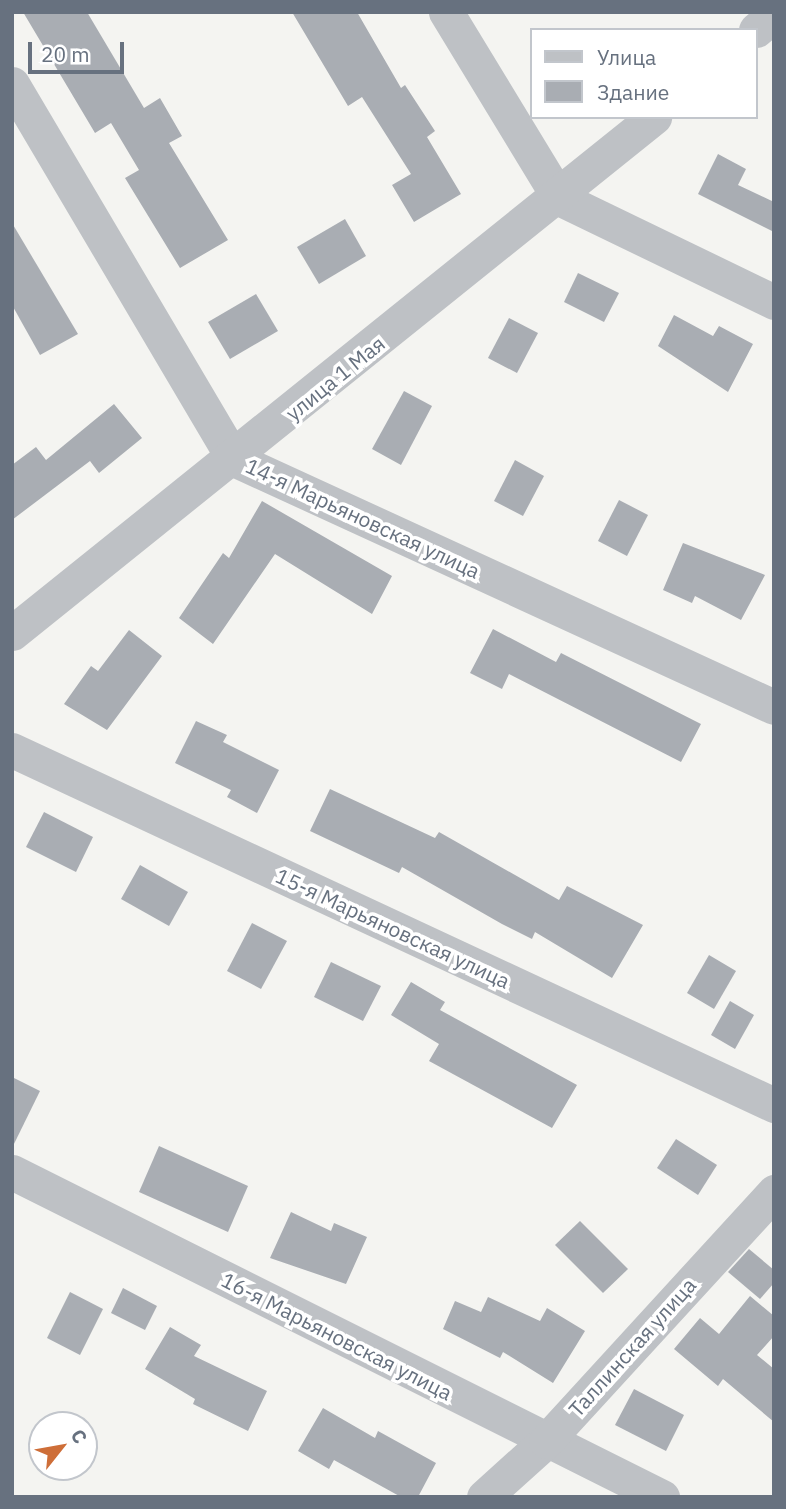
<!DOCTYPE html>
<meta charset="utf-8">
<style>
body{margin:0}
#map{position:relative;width:786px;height:1509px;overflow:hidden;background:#f4f4f1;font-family:"IBM Plex Sans",sans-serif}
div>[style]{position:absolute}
.building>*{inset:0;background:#a9adb3}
.minor>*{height:35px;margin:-17.5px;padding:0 17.5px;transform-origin:17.5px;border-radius:17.5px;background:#bec1c5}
span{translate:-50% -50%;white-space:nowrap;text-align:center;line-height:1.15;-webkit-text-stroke:7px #fff;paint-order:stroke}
.street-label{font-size:21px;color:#67717f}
.frame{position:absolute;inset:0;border:14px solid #67717f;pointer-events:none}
.legend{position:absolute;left:530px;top:28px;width:228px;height:91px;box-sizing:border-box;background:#fff;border:2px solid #c2c6cc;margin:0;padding:9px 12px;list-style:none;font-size:21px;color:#67717f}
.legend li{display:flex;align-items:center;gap:14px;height:35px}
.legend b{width:35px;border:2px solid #c2c6cc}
.north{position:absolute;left:28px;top:1411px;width:70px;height:70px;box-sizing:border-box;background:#fff;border:2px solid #c2c6cc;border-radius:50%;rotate:59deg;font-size:19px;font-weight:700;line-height:28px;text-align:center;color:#67717f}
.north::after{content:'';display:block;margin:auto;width:24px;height:32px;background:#ce6e38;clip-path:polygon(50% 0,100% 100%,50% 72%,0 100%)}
.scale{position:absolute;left:28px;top:42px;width:96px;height:32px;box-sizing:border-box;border:4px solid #67717f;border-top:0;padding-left:9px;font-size:21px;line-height:24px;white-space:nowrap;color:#67717f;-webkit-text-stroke:5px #fff;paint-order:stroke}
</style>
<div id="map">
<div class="building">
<i style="clip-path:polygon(23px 12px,87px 12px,144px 108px,160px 98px,182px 136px,169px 143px,228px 240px,180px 268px,125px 178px,139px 170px,111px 123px,95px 133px)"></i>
<i style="clip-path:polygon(292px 12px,357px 12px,401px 88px,405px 85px,435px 131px,427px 137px,461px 194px,414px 222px,392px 185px,411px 174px,362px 97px,348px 106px)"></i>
<i style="clip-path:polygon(718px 154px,746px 169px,738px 185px,774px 202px,774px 232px,698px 194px)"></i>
<i style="clip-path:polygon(345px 219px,366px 256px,319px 284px,297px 247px)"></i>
<i style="clip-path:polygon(12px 223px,78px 334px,40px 355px,12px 305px)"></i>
<i style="clip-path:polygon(578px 273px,619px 293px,604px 322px,564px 302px)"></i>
<i style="clip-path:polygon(256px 294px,278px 331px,230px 359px,208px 322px)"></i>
<i style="clip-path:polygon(674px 315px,713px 336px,719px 326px,753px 344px,728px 392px,658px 346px)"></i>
<i style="clip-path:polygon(509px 318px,538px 333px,517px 373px,488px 358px)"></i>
<i style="clip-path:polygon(404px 391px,432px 406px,401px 465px,372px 449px)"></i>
<i style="clip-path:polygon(114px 404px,142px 438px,99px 473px,90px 461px,12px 520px,12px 465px,36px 447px,46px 460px)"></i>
<i style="clip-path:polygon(515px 460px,544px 476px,523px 516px,494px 501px)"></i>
<i style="clip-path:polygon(619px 500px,648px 515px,627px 556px,598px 541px)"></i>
<i style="clip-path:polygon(262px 501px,392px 576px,372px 614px,275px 554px,213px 644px,179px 618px,223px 553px,229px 558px)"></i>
<i style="clip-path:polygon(683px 543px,765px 575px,741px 620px,695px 596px,692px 603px,663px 590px)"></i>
<i style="clip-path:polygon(493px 629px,556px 662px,561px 653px,701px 724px,681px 762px,509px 674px,502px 689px,470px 673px)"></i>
<i style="clip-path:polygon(129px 630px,162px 656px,107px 730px,64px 704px,91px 666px,98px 671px)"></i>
<i style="clip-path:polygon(196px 721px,227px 735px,223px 742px,279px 770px,257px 813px,227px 797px,231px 790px,175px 763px)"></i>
<i style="clip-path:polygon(330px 789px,435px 838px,439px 832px,559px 900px,567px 886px,643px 925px,612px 978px,535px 932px,532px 939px,502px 924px,402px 867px,399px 873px,310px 831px)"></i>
<i style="clip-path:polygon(44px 812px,93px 837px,76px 872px,26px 847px)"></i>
<i style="clip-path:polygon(140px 865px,188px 892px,169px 926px,121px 899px)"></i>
<i style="clip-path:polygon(252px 923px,287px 941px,261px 989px,227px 971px)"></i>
<i style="clip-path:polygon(709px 955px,736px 971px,714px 1009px,687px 993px)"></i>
<i style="clip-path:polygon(331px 962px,381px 986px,363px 1021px,314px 997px)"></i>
<i style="clip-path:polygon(411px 982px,445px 1002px,440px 1010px,577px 1085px,552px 1128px,429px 1061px,439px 1044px,391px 1015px)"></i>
<i style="clip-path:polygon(730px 1001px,754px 1015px,735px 1049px,711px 1035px)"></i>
<i style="clip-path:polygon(12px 1077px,40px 1091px,12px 1148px)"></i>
<i style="clip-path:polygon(676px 1139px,717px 1165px,698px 1195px,657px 1168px)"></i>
<i style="clip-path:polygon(159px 1146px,248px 1186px,228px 1232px,139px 1192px)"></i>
<i style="clip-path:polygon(291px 1212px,331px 1231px,334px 1223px,367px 1237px,346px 1284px,270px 1258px)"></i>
<i style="clip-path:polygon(580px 1221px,628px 1269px,603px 1293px,555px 1245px)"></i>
<i style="clip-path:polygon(749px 1249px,774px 1270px,774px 1283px,760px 1299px,728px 1272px)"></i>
<i style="clip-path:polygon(123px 1288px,157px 1306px,145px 1330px,111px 1313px)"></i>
<i style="clip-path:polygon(70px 1292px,103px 1309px,80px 1355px,47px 1338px)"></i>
<i style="clip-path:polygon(750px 1296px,774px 1316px,774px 1336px,757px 1355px,774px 1369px,774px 1422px,723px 1379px,718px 1386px,674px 1349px,700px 1318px,719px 1334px)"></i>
<i style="clip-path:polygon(488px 1297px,540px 1321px,547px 1308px,585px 1331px,553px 1383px,503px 1352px,500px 1358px,443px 1329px,455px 1301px,481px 1312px)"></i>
<i style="clip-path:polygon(170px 1327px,201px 1345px,194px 1356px,267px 1391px,248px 1431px,193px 1404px,195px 1399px,145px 1369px)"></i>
<i style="clip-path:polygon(634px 1389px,684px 1415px,666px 1451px,615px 1425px)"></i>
<i style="clip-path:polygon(323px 1408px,375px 1438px,378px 1431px,436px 1463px,418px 1497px,401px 1497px,334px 1460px,329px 1469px,298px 1451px)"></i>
</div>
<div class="minor">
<i style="left:446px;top:12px;width:218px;rotate:58.7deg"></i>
<i style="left:559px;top:198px;width:239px;rotate:25.8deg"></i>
<i style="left:756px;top:30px;width:23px;rotate:-40deg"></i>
<i style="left:12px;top:84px;width:436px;rotate:59.4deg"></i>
<i style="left:234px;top:459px;width:594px;rotate:24.67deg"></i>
<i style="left:12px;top:633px;width:824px;rotate:-38.79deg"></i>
<i style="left:12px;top:750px;width:841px;rotate:24.98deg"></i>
<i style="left:12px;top:1172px;width:727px;rotate:26.57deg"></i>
<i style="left:484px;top:1497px;width:84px;rotate:-42.1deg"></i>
<i style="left:546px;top:1441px;width:338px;rotate:-47.5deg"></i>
</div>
<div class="street-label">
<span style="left:335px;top:378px;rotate:-39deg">улица 1 Мая</span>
<span style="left:363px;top:518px;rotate:25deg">14-я Марьяновская улица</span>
<span style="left:393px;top:928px;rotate:25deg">15-я Марьяновская улица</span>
<span style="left:337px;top:1336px;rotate:27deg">16-я Марьяновская улица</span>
<span style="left:632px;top:1347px;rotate:-48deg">Таллинская улица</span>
</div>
<div class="frame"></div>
<ul class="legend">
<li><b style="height:9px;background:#bec1c5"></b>Улица</li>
<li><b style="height:19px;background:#a9adb3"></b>Здание</li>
</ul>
<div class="north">С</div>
<div class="scale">20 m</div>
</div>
